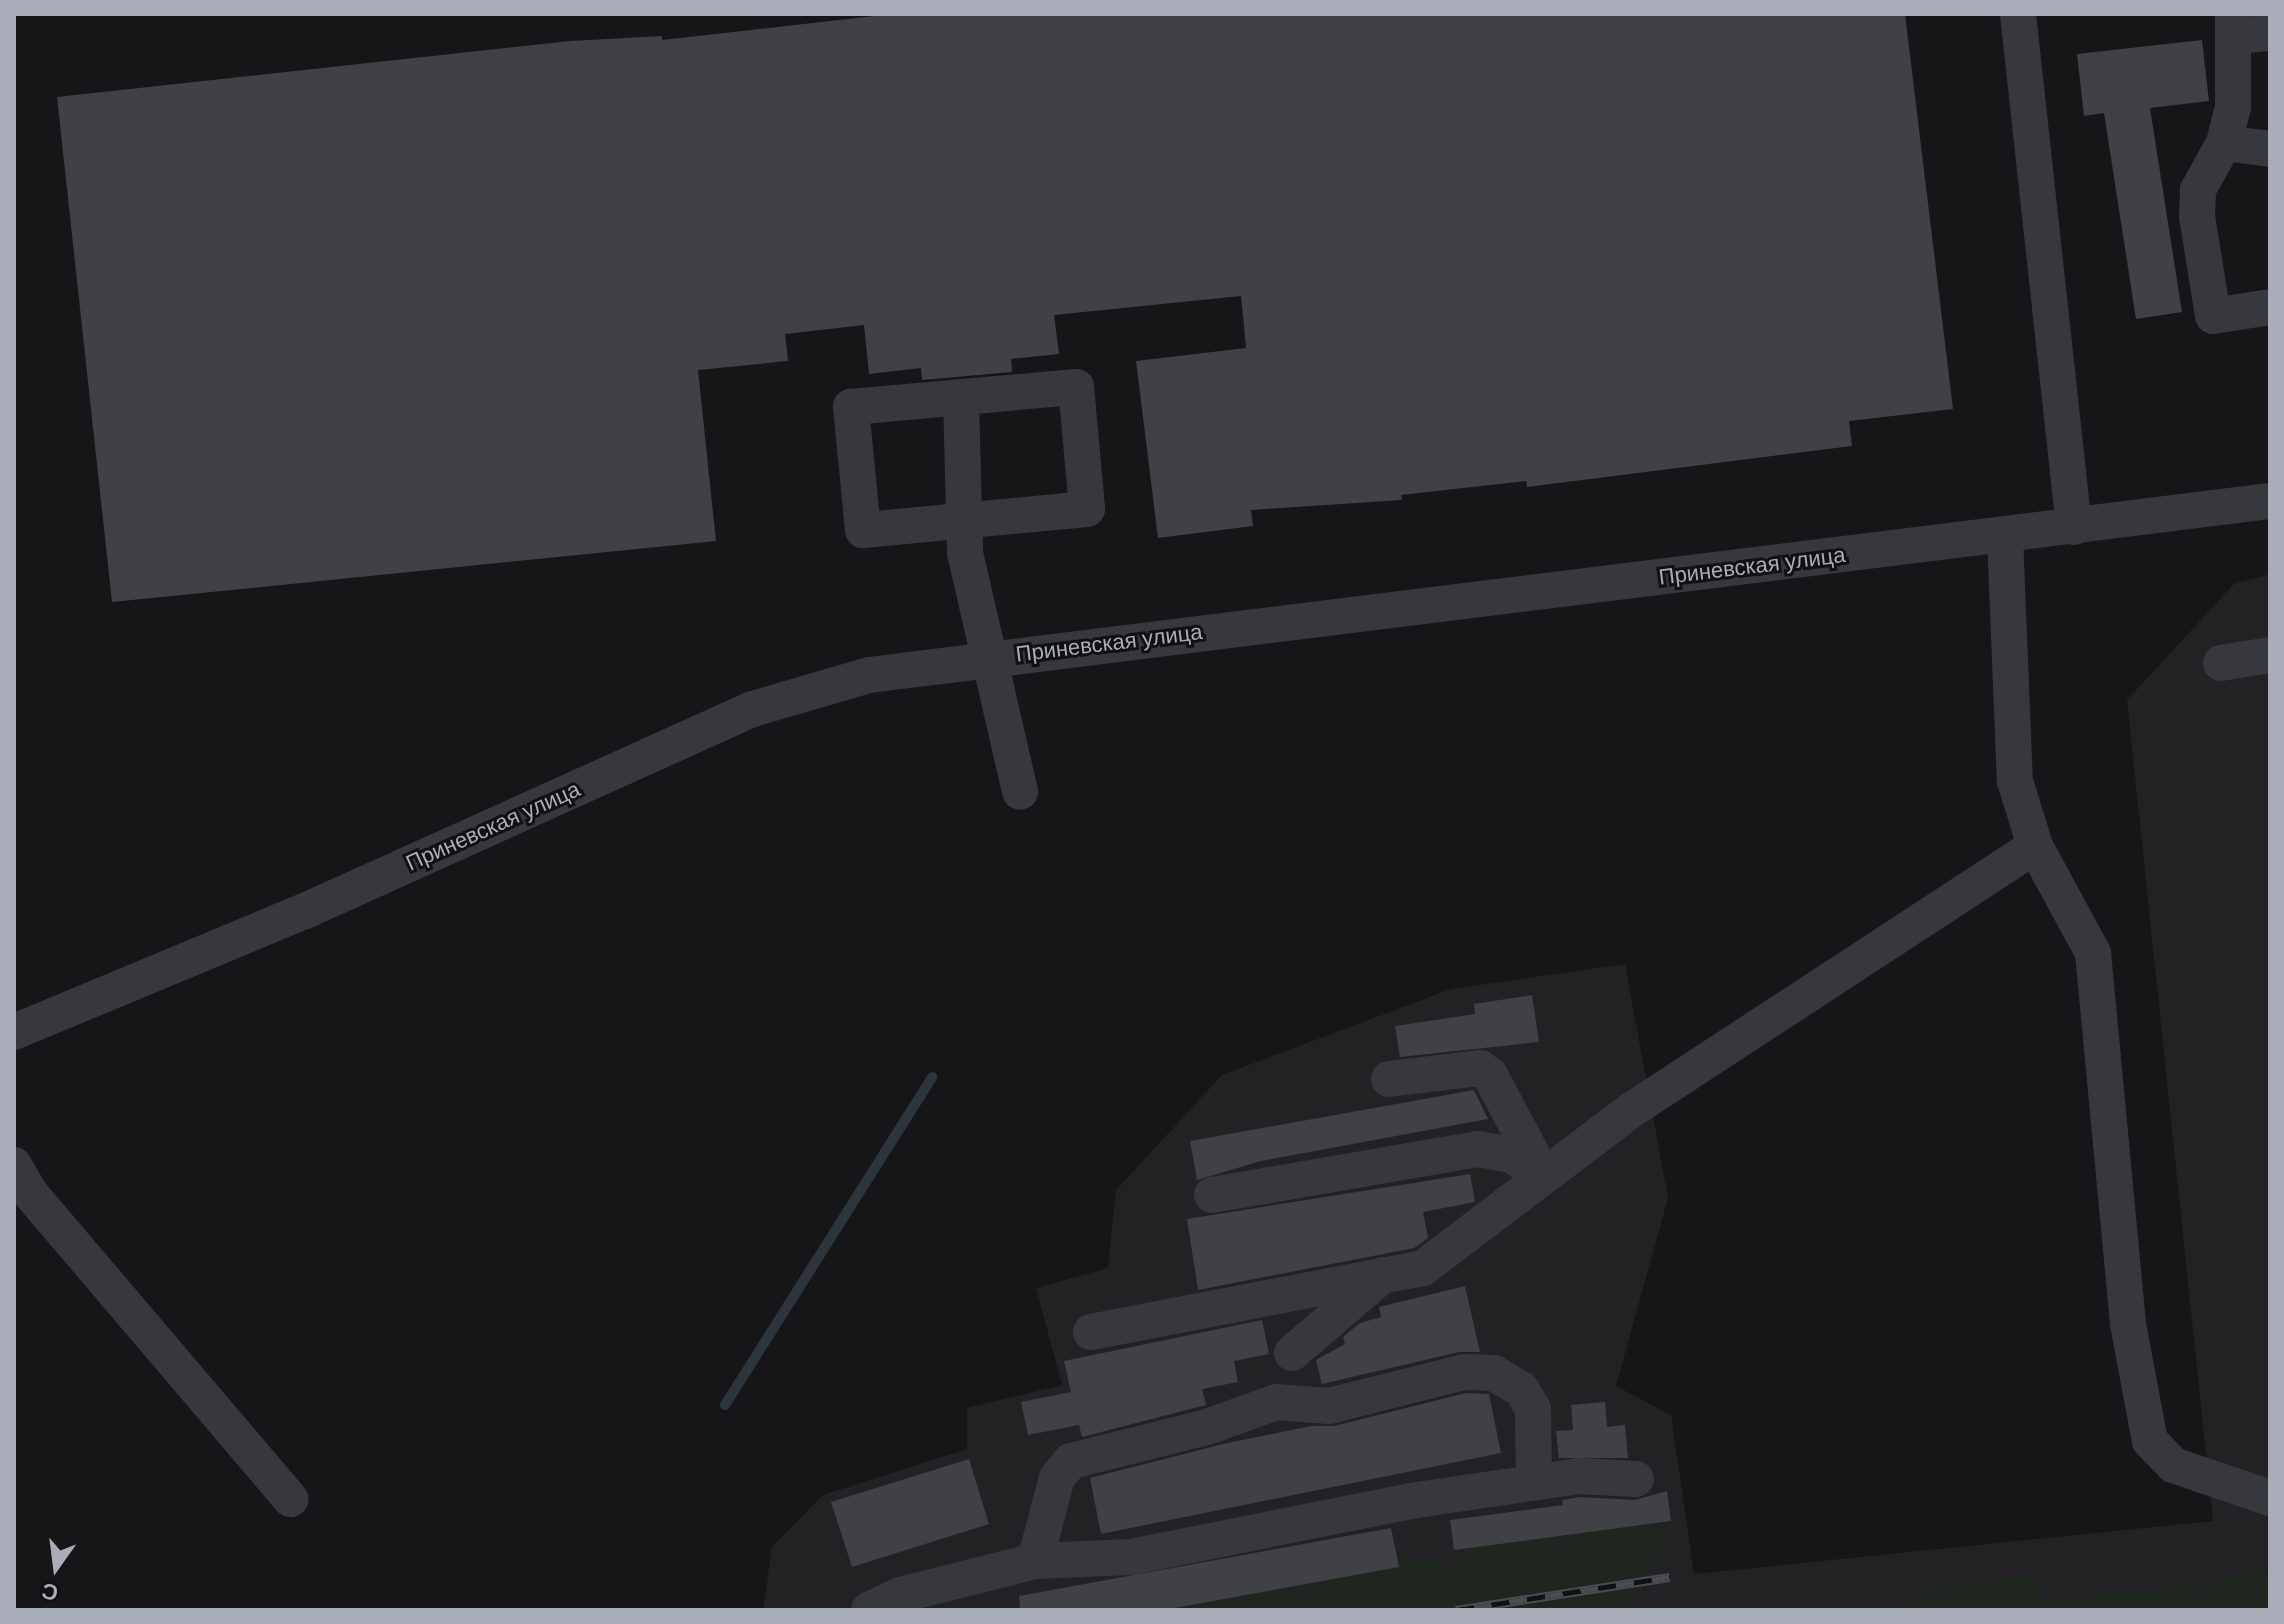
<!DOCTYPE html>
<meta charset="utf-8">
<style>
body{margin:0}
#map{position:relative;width:2284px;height:1624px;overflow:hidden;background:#161618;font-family:"DM Sans",sans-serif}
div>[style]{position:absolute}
.built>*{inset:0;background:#222225}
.green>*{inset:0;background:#1e261f}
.stream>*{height:10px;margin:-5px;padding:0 5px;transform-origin:5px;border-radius:5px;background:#2c353c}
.building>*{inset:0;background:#404145}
.minor>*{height:36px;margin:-18px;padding:0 18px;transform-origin:18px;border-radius:18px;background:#37383d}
.rail>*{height:9px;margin-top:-4.5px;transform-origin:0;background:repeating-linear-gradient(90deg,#111113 0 18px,#4a4c52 0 36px);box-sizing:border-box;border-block:2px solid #4a4c52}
span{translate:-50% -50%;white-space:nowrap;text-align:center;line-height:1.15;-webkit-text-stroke:6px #111113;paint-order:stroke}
.street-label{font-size:22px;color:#a8adb8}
.frame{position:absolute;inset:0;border:16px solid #a8adb8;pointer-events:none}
.north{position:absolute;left:16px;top:1528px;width:80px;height:80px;-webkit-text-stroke:6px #111113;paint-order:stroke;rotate:194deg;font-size:22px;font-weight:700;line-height:32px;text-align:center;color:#a8adb8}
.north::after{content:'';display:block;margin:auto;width:28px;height:36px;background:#a8adb8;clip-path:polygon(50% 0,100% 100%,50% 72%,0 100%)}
</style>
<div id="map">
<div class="built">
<i style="clip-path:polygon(2270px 574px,2270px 1610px,763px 1610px,772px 1547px,823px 1495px,967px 1449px,967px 1408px,1062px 1385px,1036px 1288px,1108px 1268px,1116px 1190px,1222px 1075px,1451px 989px,1625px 964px,1668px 1198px,1616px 1386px,1671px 1415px,1694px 1574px,2213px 1521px,2127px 700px,2234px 584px)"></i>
</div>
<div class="green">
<i style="clip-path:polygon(1623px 1498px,1673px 1537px,1627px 1602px,1631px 1610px,1182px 1610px,1213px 1583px,1378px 1547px,1454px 1567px,1469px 1542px,1529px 1512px)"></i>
<i style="clip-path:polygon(2247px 1571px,2270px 1576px,2270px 1610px,1912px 1610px,1927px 1586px,2029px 1576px,2045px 1599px,2205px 1584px)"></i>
</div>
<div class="stream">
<i style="left:725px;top:1405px;width:388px;rotate:-57.7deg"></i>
</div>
<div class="building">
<i style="clip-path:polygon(892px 14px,1905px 14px,1953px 409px,1849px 421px,1852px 446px,1527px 487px,1526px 481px,1401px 495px,1402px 500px,1251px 510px,1253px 526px,1158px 538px,1136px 361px,1246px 348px,1241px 296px,1054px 315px,1059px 354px,1011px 359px,1012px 372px,922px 380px,921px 368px,869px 374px,864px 325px,785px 334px,788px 361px,698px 370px,716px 541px,112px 602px,57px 97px,570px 41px,662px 36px,662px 40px)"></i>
<i style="clip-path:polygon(2202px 40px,2209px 101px,2150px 108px,2182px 312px,2136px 319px,2104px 113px,2084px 116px,2077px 54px)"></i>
<i style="clip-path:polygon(1532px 995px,1539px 1042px,1400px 1057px,1395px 1026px,1475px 1014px,1474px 1004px)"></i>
<i style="clip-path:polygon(1474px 1090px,1488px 1119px,1261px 1161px,1197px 1180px,1190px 1141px)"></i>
<i style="clip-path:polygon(1470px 1174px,1475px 1202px,1423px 1212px,1428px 1238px,1414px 1248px,1198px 1290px,1187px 1219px)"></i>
<i style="clip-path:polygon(1465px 1286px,1480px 1352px,1459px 1352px,1322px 1384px,1316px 1360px,1345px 1344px,1343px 1337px,1360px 1323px,1381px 1317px,1379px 1307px)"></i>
<i style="clip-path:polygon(1262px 1320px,1269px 1354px,1234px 1361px,1238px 1382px,1202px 1389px,1206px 1405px,1082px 1437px,1079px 1425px,1028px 1435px,1021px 1402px,1071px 1392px,1064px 1361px)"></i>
<i style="clip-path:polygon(1466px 1393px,1489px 1394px,1501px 1453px,1101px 1534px,1090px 1478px,1223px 1444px,1311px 1426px,1334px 1426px)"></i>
<i style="clip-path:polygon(1605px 1402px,1607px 1427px,1625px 1425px,1628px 1458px,1559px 1458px,1556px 1431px,1573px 1430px,1571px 1405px)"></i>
<i style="clip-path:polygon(969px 1459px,989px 1524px,852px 1567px,831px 1502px)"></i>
<i style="clip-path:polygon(1667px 1491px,1671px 1521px,1454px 1550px,1450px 1520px,1563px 1505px,1562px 1500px,1580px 1497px,1635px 1500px)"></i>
<i style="clip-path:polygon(1391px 1528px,1399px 1567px,1164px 1610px,1020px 1610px,1019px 1596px)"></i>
</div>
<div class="minor">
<i style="left:2018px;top:14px;width:516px;rotate:83.77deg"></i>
<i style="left:2233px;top:14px;width:93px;rotate:90deg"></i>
<i style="left:2233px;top:107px;width:37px;rotate:104deg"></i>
<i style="left:2224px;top:143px;width:54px;rotate:119deg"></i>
<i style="left:2198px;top:190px;width:26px;rotate:92deg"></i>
<i style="left:2197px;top:216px;width:101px;rotate:80.9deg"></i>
<i style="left:2213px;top:316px;width:58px;rotate:-9deg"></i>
<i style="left:2234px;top:36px;width:36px;rotate:-5deg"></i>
<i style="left:2224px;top:143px;width:46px;rotate:7.4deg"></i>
<i style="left:1076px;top:387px;width:122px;rotate:84.8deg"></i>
<i style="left:1087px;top:509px;width:225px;rotate:174.6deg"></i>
<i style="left:863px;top:530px;width:124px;rotate:-95.6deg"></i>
<i style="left:851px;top:407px;width:226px;rotate:-5.1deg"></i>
<i style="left:961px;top:398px;width:155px;rotate:88.5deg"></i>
<i style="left:965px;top:553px;width:245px;rotate:77deg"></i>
<i style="left:2005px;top:536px;width:245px;rotate:87.7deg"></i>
<i style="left:2015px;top:781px;width:68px;rotate:72.9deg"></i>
<i style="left:2035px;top:846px;width:122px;rotate:61.5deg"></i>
<i style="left:2093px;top:953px;width:373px;rotate:84.6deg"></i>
<i style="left:2128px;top:1324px;width:119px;rotate:79.4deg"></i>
<i style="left:2150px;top:1441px;width:33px;rotate:46deg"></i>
<i style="left:2173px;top:1465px;width:102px;rotate:18.8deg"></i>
<i style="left:2221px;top:663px;width:50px;rotate:-9.3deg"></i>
<i style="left:14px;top:1032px;width:315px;rotate:-22.6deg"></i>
<i style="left:305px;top:911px;width:491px;rotate:-24.3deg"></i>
<i style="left:753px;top:709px;width:121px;rotate:-16.3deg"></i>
<i style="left:869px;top:675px;width:1412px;rotate:-7.08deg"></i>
<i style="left:1389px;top:1079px;width:92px;rotate:-6.9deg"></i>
<i style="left:1480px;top:1068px;width:12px;rotate:35deg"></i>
<i style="left:1490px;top:1075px;width:113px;rotate:62.1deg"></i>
<i style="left:14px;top:1165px;width:32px;rotate:60deg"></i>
<i style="left:30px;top:1193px;width:402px;rotate:49.6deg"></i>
<i style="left:1212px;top:1195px;width:270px;rotate:-9.8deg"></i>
<i style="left:1478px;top:1149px;width:34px;rotate:10deg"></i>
<i style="left:1511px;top:1155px;width:39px;rotate:32deg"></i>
<i style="left:1091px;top:1332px;width:338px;rotate:-10.9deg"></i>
<i style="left:1423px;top:1268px;width:260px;rotate:-37.2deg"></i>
<i style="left:1630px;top:1111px;width:484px;rotate:-33.2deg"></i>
<i style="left:1292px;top:1353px;width:120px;rotate:-40.6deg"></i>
<i style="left:1035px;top:1561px;width:86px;rotate:-75.2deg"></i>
<i style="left:1057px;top:1478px;width:22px;rotate:-51deg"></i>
<i style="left:1071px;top:1461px;width:140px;rotate:-14deg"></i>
<i style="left:1207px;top:1427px;width:74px;rotate:-19.7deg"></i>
<i style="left:1277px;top:1402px;width:52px;rotate:4.4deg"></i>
<i style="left:1329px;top:1406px;width:139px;rotate:-14.1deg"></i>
<i style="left:1464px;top:1372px;width:30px;rotate:2deg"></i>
<i style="left:1494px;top:1373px;width:31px;rotate:31deg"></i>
<i style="left:1521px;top:1389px;width:23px;rotate:59deg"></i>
<i style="left:1533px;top:1409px;width:73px;rotate:89.2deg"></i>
<i style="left:869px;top:1610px;width:34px;rotate:-26deg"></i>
<i style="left:900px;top:1595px;width:139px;rotate:-14.1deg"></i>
<i style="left:1035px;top:1561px;width:96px;rotate:-2.4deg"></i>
<i style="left:1131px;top:1557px;width:285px;rotate:-11.3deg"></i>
<i style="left:1410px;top:1501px;width:171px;rotate:-8.4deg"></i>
<i style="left:1579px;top:1476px;width:57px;rotate:3deg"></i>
</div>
<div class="rail">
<i style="left:1456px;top:1610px;width:216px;rotate:-8.8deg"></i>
</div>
<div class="street-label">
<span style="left:1752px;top:566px;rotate:-7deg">Приневская улица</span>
<span style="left:1109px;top:643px;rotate:-7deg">Приневская улица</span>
<span style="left:493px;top:826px;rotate:-24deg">Приневская улица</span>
</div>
<div class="frame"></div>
<div class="north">С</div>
</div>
